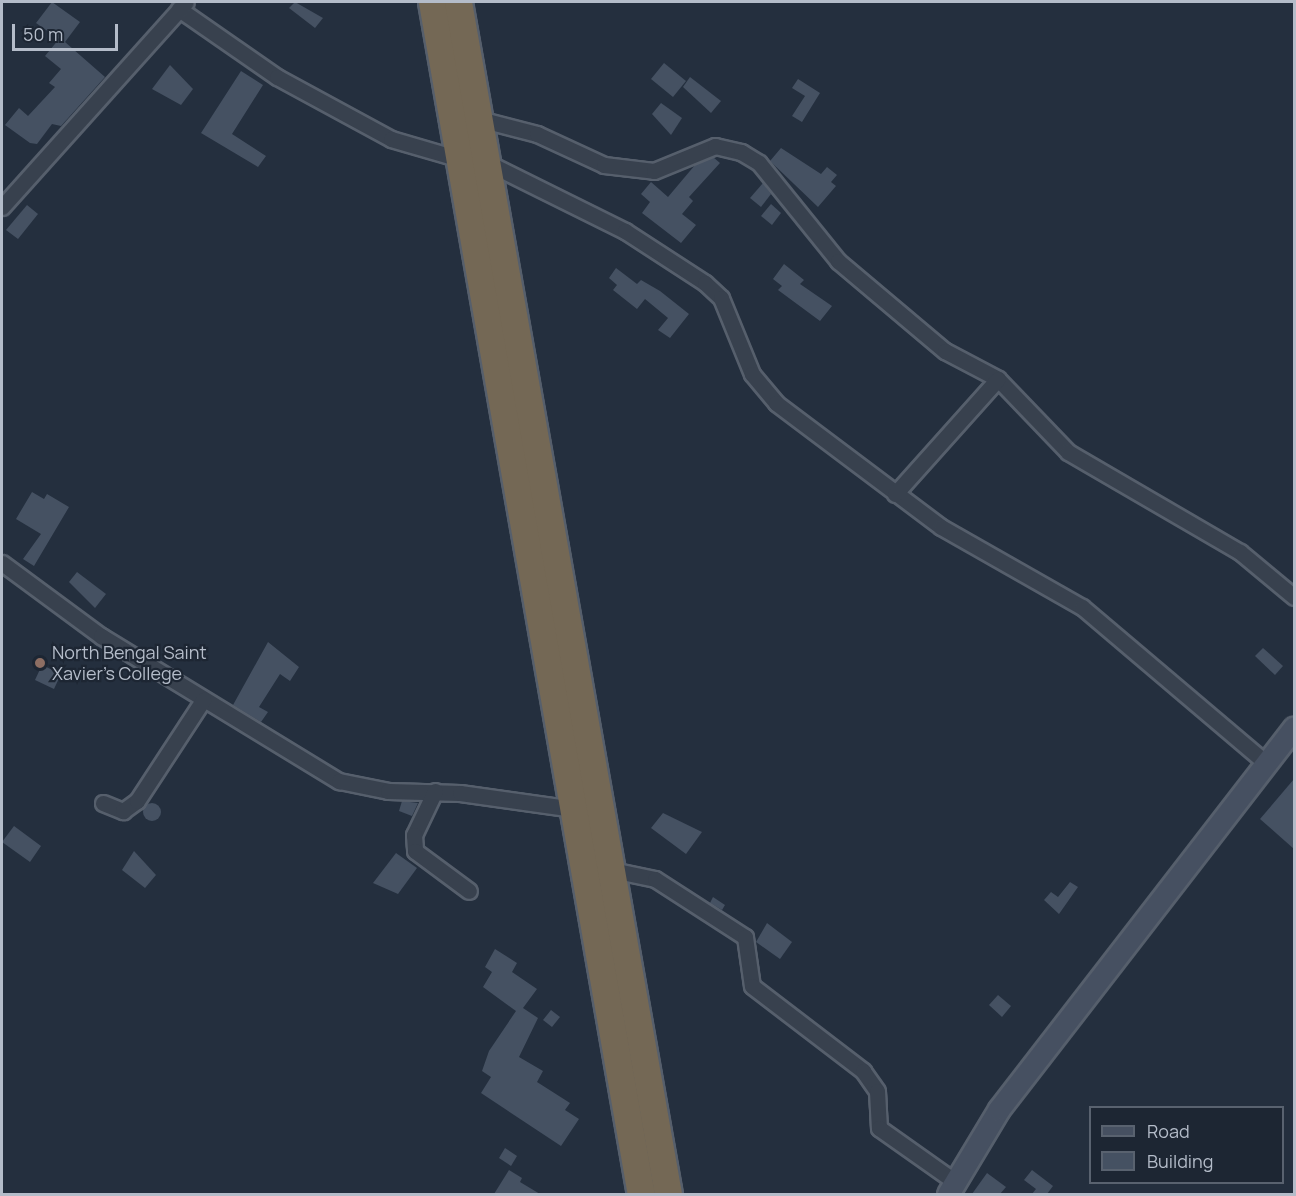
<!DOCTYPE html>
<style>
body{margin:0}
#map{position:relative;width:1296px;height:1196px;overflow:hidden;background:#242f3e;font-family:Manrope,sans-serif}
div>[style]{position:absolute}
.building>*{inset:0;background:#455162}
.round{border-radius:50%}
.roads{filter:drop-shadow(2px 0 #565f6c) drop-shadow(-2px 0 #565f6c) drop-shadow(0 2px #565f6c) drop-shadow(0 -2px #565f6c)}
.street>*{height:15px;margin:-7.5px;padding:0 7.5px;transform-origin:7.5px;border-radius:7.5px;background:#38414e}
.secondary>*{height:21px;margin:-10.5px;padding:0 10.5px;transform-origin:10.5px;border-radius:10.5px;background:#465061}
.highway>*{height:27px;margin:-13.5px;padding:0 13.5px;transform-origin:13.5px;border-radius:13.5px;background:#746855}
.dots>*{width:16px;height:16px;translate:-50% -50%;box-sizing:border-box;border:3px solid #1d2633;border-radius:50%}
span{translate:-50% -50%;white-space:nowrap;text-align:center;line-height:1.15;-webkit-text-stroke:4.5px #1d2633;paint-order:stroke}
.poi-label{font-size:18px;color:#b4bcc9}
.left{translate:0 -50%;text-align:left}
.frame{position:absolute;inset:0;border:3px solid #b4bcc9;pointer-events:none}
.legend{position:absolute;left:1089px;top:1106px;width:195px;height:78px;box-sizing:border-box;background:#1d2633;border:2px solid #59626f;margin:0;padding:8px 10px;list-style:none;font-size:18px;color:#b4bcc9}
.legend li{display:flex;align-items:center;gap:12px;height:30px}
.legend b{width:30px;border:2px solid #59626f}
.scale{position:absolute;left:12px;top:24px;width:106px;height:27px;box-sizing:border-box;border:3px solid #b4bcc9;border-top:0;padding-left:8px;font-size:18px;line-height:21px;white-space:nowrap;color:#b4bcc9;-webkit-text-stroke:4px #1d2633;paint-order:stroke}
</style>
<div id="map">
<div class="building">
<i style="clip-path:polygon(52px 2px,80px 22px,65px 42px,105px 77px,61px 126px,52px 124px,37px 144px,30px 143px,5px 125px,19px 108px,28px 116px,55px 87px,49px 83px,61px 69px,45px 56px,59px 39px,36px 23px)"></i>
<i style="clip-path:polygon(295px 2px,323px 18px,315px 28px,289px 8px)"></i>
<i style="clip-path:polygon(664px 63px,686px 81px,673px 97px,651px 79px)"></i>
<i style="clip-path:polygon(170px 65px,193px 89px,181px 105px,152px 89px)"></i>
<i style="clip-path:polygon(241px 71px,263px 85px,232px 134px,266px 156px,258px 167px,201px 133px)"></i>
<i style="clip-path:polygon(690px 77px,721px 101px,711px 113px,683px 87px)"></i>
<i style="clip-path:polygon(798px 79px,820px 93px,802px 122px,792px 116px,805px 96px,792px 88px)"></i>
<i style="clip-path:polygon(661px 103px,682px 118px,671px 135px,652px 114px)"></i>
<i style="clip-path:polygon(781px 148px,821px 174px,827px 167px,837px 175px,831px 182px,836px 186px,818px 207px,770px 161px)"></i>
<i style="clip-path:polygon(713px 157px,720px 163px,689px 197px,693px 201px,682px 214px,696px 225px,681px 243px,642px 213px,650px 202px,641px 194px,651px 182px,668px 197px,695px 165px)"></i>
<i style="clip-path:polygon(763px 183px,771px 194px,761px 207px,750px 198px)"></i>
<i style="clip-path:polygon(771px 204px,781px 213px,772px 225px,761px 216px)"></i>
<i style="clip-path:polygon(27px 205px,38px 214px,18px 239px,6px 230px)"></i>
<i style="clip-path:polygon(784px 264px,804px 280px,800px 284px,832px 306px,820px 321px,778px 290px,782px 286px,773px 279px)"></i>
<i style="clip-path:polygon(616px 268px,637px 284px,641px 280px,660px 291px,689px 314px,670px 338px,658px 330px,668px 318px,645px 299px,637px 309px,613px 290px,617px 285px,609px 278px)"></i>
<i style="clip-path:polygon(32px 492px,44px 499px,47px 494px,69px 507px,34px 566px,23px 559px,41px 534px,16px 519px)"></i>
<i style="clip-path:polygon(77px 572px,106px 594px,95px 608px,69px 582px)"></i>
<i style="clip-path:polygon(268px 642px,299px 667px,290px 681px,280px 674px,259px 707px,268px 712px,261px 722px,233px 705px)"></i>
<i style="clip-path:polygon(1263px 648px,1283px 666px,1275px 675px,1255px 656px)"></i>
<i style="clip-path:polygon(42px 665px,61px 674px,54px 689px,35px 680px)"></i>
<i style="clip-path:polygon(1294px 779px,1294px 849px,1260px 819px)"></i>
<i style="clip-path:polygon(402px 801px,418px 803px,412px 816px,399px 811px)"></i>
<i class="round" style="left:143px;top:803px;width:18px;height:18px"></i>
<i style="clip-path:polygon(663px 813px,702px 832px,686px 854px,651px 828px)"></i>
<i style="clip-path:polygon(14px 826px,41px 846px,30px 862px,2px 842px)"></i>
<i style="clip-path:polygon(134px 851px,156px 875px,145px 888px,122px 870px)"></i>
<i style="clip-path:polygon(396px 853px,417px 868px,398px 894px,373px 883px)"></i>
<i style="clip-path:polygon(1070px 882px,1078px 887px,1059px 914px,1044px 900px,1051px 892px,1058px 897px)"></i>
<i style="clip-path:polygon(713px 897px,725px 905px,722px 910px,710px 903px)"></i>
<i style="clip-path:polygon(767px 923px,792px 942px,780px 959px,756px 942px)"></i>
<i style="clip-path:polygon(495px 949px,517px 963px,512px 972px,537px 989px,523px 1008px,538px 1018px,519px 1057px,543px 1071px,537px 1082px,570px 1103px,565px 1110px,579px 1119px,561px 1146px,481px 1093px,491px 1077px,482px 1071px,489px 1051px,516px 1011px,483px 987px,492px 972px,485px 967px)"></i>
<i style="clip-path:polygon(998px 995px,1011px 1006px,1002px 1017px,989px 1005px)"></i>
<i style="clip-path:polygon(551px 1010px,560px 1017px,552px 1027px,543px 1020px)"></i>
<i style="clip-path:polygon(505px 1148px,517px 1156px,511px 1166px,499px 1158px)"></i>
<i style="clip-path:polygon(509px 1170px,522px 1178px,520px 1182px,540px 1194px,494px 1194px)"></i>
<i style="clip-path:polygon(1032px 1170px,1053px 1186px,1047px 1194px,1032px 1194px,1036px 1189px,1024px 1180px)"></i>
<i style="clip-path:polygon(987px 1173px,1006px 1187px,1000px 1194px,972px 1194px)"></i>
</div>
<div class="roads">
<div class="street">
<i style="left:179px;top:9px;width:119px;rotate:34.8deg"></i>
<i style="left:277px;top:77px;width:130px;rotate:28.5deg"></i>
<i style="left:391px;top:139px;width:72px;rotate:16.2deg"></i>
<i style="left:479px;top:119px;width:60px;rotate:14.5deg"></i>
<i style="left:537px;top:134px;width:74px;rotate:24.8deg"></i>
<i style="left:604px;top:165px;width:50px;rotate:6.8deg"></i>
<i style="left:654px;top:171px;width:66px;rotate:-22.3deg"></i>
<i style="left:715px;top:146px;width:27px;rotate:13deg"></i>
<i style="left:741px;top:152px;width:21px;rotate:31deg"></i>
<i style="left:759px;top:163px;width:126px;rotate:51.1deg"></i>
<i style="left:838px;top:261px;width:140px;rotate:40.1deg"></i>
<i style="left:945px;top:351px;width:60px;rotate:27.8deg"></i>
<i style="left:998px;top:379px;width:101px;rotate:46.2deg"></i>
<i style="left:1068px;top:452px;width:199px;rotate:30.2deg"></i>
<i style="left:1240px;top:552px;width:70px;rotate:39.8deg"></i>
<i style="left:486px;top:162px;width:155px;rotate:26.4deg"></i>
<i style="left:625px;top:231px;width:95px;rotate:33deg"></i>
<i style="left:705px;top:283px;width:22px;rotate:43deg"></i>
<i style="left:721px;top:298px;width:82px;rotate:67.8deg"></i>
<i style="left:752px;top:374px;width:38px;rotate:50deg"></i>
<i style="left:776px;top:403px;width:206px;rotate:36.9deg"></i>
<i style="left:941px;top:527px;width:162px;rotate:29.6deg"></i>
<i style="left:1082px;top:607px;width:243px;rotate:40.3deg"></i>
<i style="left:2px;top:207px;width:275px;rotate:-48.1deg"></i>
<i style="left:895px;top:494px;width:154px;rotate:-48.2deg"></i>
<i style="left:2px;top:563px;width:123px;rotate:36.4deg"></i>
<i style="left:101px;top:636px;width:279px;rotate:31.4deg"></i>
<i style="left:339px;top:781px;width:50px;rotate:11.5deg"></i>
<i style="left:388px;top:791px;width:72px;rotate:1.6deg"></i>
<i style="left:460px;top:793px;width:115px;rotate:8deg"></i>
<i style="left:435px;top:791px;width:49px;rotate:115.5deg"></i>
<i style="left:414px;top:835px;width:16px;rotate:86deg"></i>
<i style="left:415px;top:851px;width:67px;rotate:36.5deg"></i>
<i style="left:103px;top:803px;width:22px;rotate:22deg"></i>
<i style="left:123px;top:811px;width:17px;rotate:-36deg"></i>
<i style="left:137px;top:801px;width:121px;rotate:-56.8deg"></i>
<i style="left:612px;top:870px;width:44px;rotate:11.8deg"></i>
<i style="left:655px;top:879px;width:107px;rotate:32.8deg"></i>
<i style="left:745px;top:937px;width:49px;rotate:81.9deg"></i>
<i style="left:752px;top:986px;width:140px;rotate:37.4deg"></i>
<i style="left:863px;top:1071px;width:24px;rotate:55deg"></i>
<i style="left:877px;top:1091px;width:37px;rotate:87deg"></i>
<i style="left:879px;top:1128px;width:92px;rotate:35.2deg"></i>
</div>
<div class="secondary">
<i style="left:948px;top:1194px;width:99px;rotate:-59deg"></i>
<i style="left:999px;top:1109px;width:482px;rotate:-52.3deg"></i>
</div>
<div class="highway">
<i style="left:432px;top:2px;width:1210px;rotate:80.06deg"></i>
<i style="left:458px;top:2px;width:1210px;rotate:80.01deg"></i>
</div>
</div>
<div class="dots">
<i style="left:40px;top:663px;background:#8d6e63"></i>
</div>
<div class="poi-label">
<span class="left" style="left:52px;top:663px">North Bengal Saint<br>Xavier's College</span>
</div>
<div class="frame"></div>
<ul class="legend">
<li><b style="height:8px;background:#465061"></b>Road</li>
<li><b style="height:16px;background:#455162"></b>Building</li>
</ul>
<div class="scale">50 m</div>
</div>
